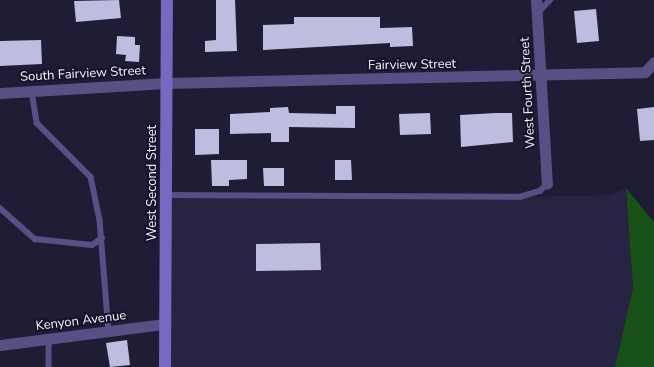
<!DOCTYPE html>
<style>
body{margin:0}
#map{position:relative;width:654px;height:367px;overflow:hidden;background:#1f1c36;font-family:"Nunito Sans",sans-serif}
div>[style]{position:absolute}
.built>*{inset:0;background:#272343}
.green>*{inset:0;background:#185117}
.building>*{inset:0;background:#bfbddf}
.service>*{height:5.5px;margin:-2.75px;padding:0 2.75px;transform-origin:2.75px;border-radius:2.75px;background:#565085}
.minor>*{height:11px;margin:-5.5px;padding:0 5.5px;transform-origin:5.5px;border-radius:5.5px;background:#565085}
.secondary>*{height:12px;margin:-6px;padding:0 6px;transform-origin:6px;border-radius:6px;background:#756abf}
span{translate:-50% -50%;white-space:nowrap;text-align:center;line-height:1.15;-webkit-text-stroke:4px #16132b;paint-order:stroke}
.street-label{font-size:13px;color:#f3f2fd}
</style>
<div id="map">
<div class="built">
<i style="clip-path:polygon(626px 188px,633px 288px,615px 367px,165px 367px,166px 195px,520px 197px,610px 195px)"></i>
</div>
<div class="green">
<i style="clip-path:polygon(626px 188px,654px 222px,654px 367px,615px 367px,633px 288px)"></i>
</div>
<div class="building">
<i style="clip-path:polygon(119px 0,121px 18px,76px 22px,74px 1px)"></i>
<i style="clip-path:polygon(216px 0,235px 0,237px 51px,205px 52px,205px 41px,216px 40px)"></i>
<i style="clip-path:polygon(596px 9px,599px 41px,577px 43px,574px 11px)"></i>
<i style="clip-path:polygon(294px 17px,380px 17px,380px 28px,412px 27px,413px 46px,390px 47px,390px 43px,263px 50px,263px 25px,294px 24px)"></i>
<i style="clip-path:polygon(117px 36px,135px 37px,135px 45px,140px 45px,139px 62px,125px 61px,126px 55px,116px 54px)"></i>
<i style="clip-path:polygon(41px 40px,42px 64px,0 66px,0 41px)"></i>
<i style="clip-path:polygon(336px 106px,355px 106px,355px 128px,289px 127px,289px 142px,271px 142px,271px 133px,230px 134px,230px 114px,270px 112px,270px 108px,288px 107px,289px 113px,336px 114px)"></i>
<i style="clip-path:polygon(654px 107px,654px 140px,640px 141px,637px 109px)"></i>
<i style="clip-path:polygon(430px 113px,431px 134px,400px 135px,399px 114px)"></i>
<i style="clip-path:polygon(496px 113px,512px 113px,513px 142px,461px 147px,460px 115px)"></i>
<i style="clip-path:polygon(195px 129px,219px 129px,219px 154px,195px 155px)"></i>
<i style="clip-path:polygon(211px 160px,247px 160px,247px 179px,229px 180px,229px 186px,212px 186px)"></i>
<i style="clip-path:polygon(335px 160px,351px 160px,352px 180px,335px 180px)"></i>
<i style="clip-path:polygon(263px 168px,284px 168px,284px 186px,264px 186px)"></i>
<i style="clip-path:polygon(320px 243px,321px 270px,256px 271px,256px 244px)"></i>
<i style="clip-path:polygon(127px 340px,130px 365px,110px 367px,106px 343px)"></i>
</div>
<div class="service">
<i style="left:537px;top:14px;width:19px;rotate:-47deg"></i>
<i style="left:32px;top:91px;width:32px;rotate:81deg"></i>
<i style="left:37px;top:123px;width:76px;rotate:45deg"></i>
<i style="left:91px;top:177px;width:44px;rotate:78.2deg"></i>
<i style="left:100px;top:220px;width:111px;rotate:85.4deg"></i>
<i style="left:166px;top:195px;width:354px;rotate:0.3deg"></i>
<i style="left:520px;top:197px;width:21px;rotate:-17deg"></i>
<i style="left:540px;top:191px;width:10px;rotate:-45deg"></i>
<i style="left:0;top:208px;width:47px;rotate:41.5deg"></i>
<i style="left:35px;top:239px;width:57px;rotate:6deg"></i>
<i style="left:92px;top:245px;width:12px;rotate:-35deg"></i>
<i style="left:49px;top:339px;width:28px;rotate:90deg"></i>
</div>
<div class="minor">
<i style="left:536px;top:0;width:184px;rotate:86.6deg"></i>
<i style="left:0;top:93px;width:167px;rotate:-3.4deg"></i>
<i style="left:167px;top:83px;width:478px;rotate:-1.3deg"></i>
<i style="left:645px;top:72px;width:13px;rotate:-48deg"></i>
<i style="left:0;top:345px;width:166px;rotate:-7.3deg"></i>
</div>
<div class="secondary">
<i style="left:165px;top:367px;width:367px;rotate:-89.7deg"></i>
</div>
<div class="street-label">
<span style="left:412px;top:65px;rotate:-1deg">Fairview Street</span>
<span style="left:83px;top:74px;rotate:-3deg">South Fairview Street</span>
<span style="left:528px;top:93px;rotate:-93deg">West Fourth Street</span>
<span style="left:152px;top:183px;rotate:-90deg">West Second Street</span>
<span style="left:81px;top:321px;rotate:-7deg">Kenyon Avenue</span>
</div>
</div>
